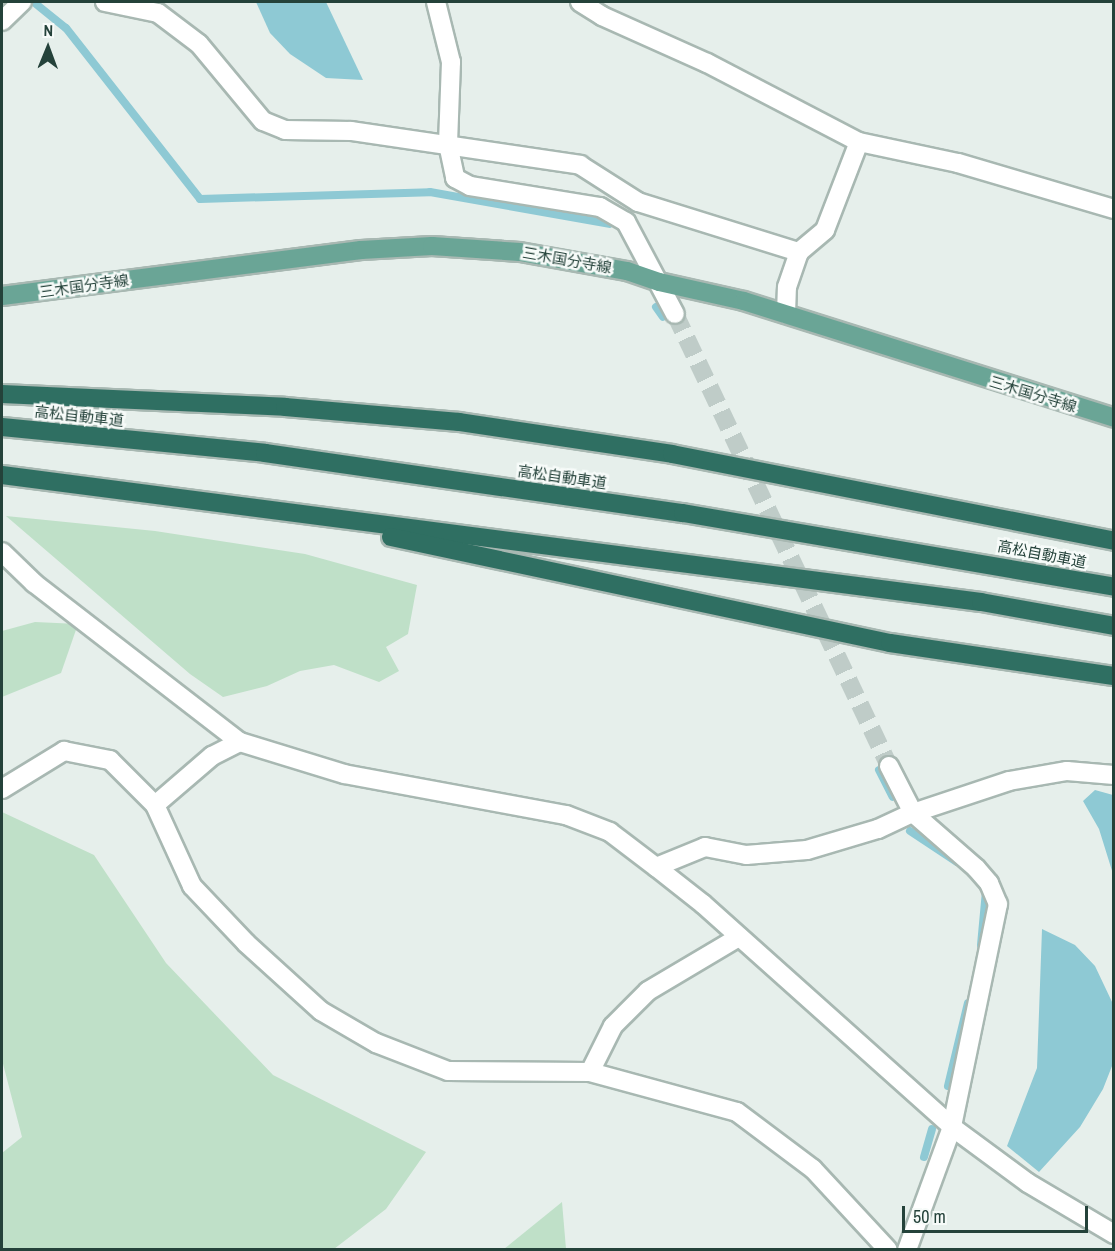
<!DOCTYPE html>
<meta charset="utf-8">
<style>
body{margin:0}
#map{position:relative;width:1115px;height:1251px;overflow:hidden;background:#e6efeb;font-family:"Archivo Narrow","Noto Sans JP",sans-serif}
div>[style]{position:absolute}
.green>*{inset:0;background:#bfe0c8}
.water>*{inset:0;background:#8ec9d4}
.stream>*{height:8px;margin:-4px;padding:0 4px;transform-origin:4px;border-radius:4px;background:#8ec9d4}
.minor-tunnel>*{height:18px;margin-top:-9px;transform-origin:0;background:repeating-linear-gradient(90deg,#bfccc8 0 18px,transparent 0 27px)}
.roads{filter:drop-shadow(2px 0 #a8b8b2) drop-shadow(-2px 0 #a8b8b2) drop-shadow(0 2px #a8b8b2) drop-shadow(0 -2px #a8b8b2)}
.minor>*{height:18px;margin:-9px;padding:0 9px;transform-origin:9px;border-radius:9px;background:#fff}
.tertiary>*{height:18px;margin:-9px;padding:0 9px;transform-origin:9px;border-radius:9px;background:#fff}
.primary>*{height:18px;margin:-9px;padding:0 9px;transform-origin:9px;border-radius:9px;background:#6aa596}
.motorway>*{height:18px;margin:-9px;padding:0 9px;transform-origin:9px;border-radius:9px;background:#2f6f62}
span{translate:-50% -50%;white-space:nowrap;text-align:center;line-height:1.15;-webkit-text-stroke:5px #f7fbf9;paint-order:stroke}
.street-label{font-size:15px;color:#24423a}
.frame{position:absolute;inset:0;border:3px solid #24423a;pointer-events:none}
.north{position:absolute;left:18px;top:18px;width:60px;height:60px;-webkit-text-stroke:4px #f7fbf9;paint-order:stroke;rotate:1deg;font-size:16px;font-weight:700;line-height:24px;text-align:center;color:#24423a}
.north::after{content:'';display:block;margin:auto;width:21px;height:27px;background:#24423a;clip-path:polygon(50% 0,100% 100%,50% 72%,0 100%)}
.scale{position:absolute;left:902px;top:1206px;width:186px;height:27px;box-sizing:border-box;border:3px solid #24423a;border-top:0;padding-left:8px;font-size:18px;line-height:21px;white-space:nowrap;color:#24423a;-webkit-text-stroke:4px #f7fbf9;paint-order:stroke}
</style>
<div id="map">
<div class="green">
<i style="clip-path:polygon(6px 516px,155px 531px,305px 554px,417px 585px,408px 634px,386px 647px,399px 671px,379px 682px,334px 665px,300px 671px,267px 686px,223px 697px,190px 674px)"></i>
<i style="clip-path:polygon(35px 622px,78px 624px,61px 673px,2px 697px,2px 631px)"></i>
<i style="clip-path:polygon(2px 812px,94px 855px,166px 963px,273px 1075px,426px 1152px,386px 1209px,334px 1249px,2px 1249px,2px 1153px,22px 1137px,2px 1060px)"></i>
<i style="clip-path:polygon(562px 1202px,566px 1249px,504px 1249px)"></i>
</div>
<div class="water">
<i style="clip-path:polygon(256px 2px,326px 2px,363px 80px,326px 78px,290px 54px,270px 33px)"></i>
<i style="clip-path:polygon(1095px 790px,1113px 795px,1113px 874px,1099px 829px,1083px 801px)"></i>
<i style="clip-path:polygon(1042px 929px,1075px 945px,1095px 966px,1113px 1004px,1114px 1061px,1103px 1089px,1080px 1127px,1039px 1172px,1007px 1146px,1037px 1068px)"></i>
</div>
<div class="stream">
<i style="left:36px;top:4px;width:38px;rotate:39deg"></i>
<i style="left:66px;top:28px;width:217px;rotate:51.9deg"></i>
<i style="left:200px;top:199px;width:230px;rotate:-1.7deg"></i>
<i style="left:430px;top:192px;width:182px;rotate:10.1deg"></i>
<i style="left:656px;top:307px;width:12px;rotate:55deg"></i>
<i style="left:879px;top:770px;width:30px;rotate:63deg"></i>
<i style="left:910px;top:831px;width:56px;rotate:33.4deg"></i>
<i style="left:981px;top:945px;width:54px;rotate:-84.7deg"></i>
<i style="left:948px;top:1086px;width:85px;rotate:-76.5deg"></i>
<i style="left:924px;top:1157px;width:29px;rotate:-74deg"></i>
</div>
<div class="minor-tunnel">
<i style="left:675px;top:314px;width:500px;rotate:64.66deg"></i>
</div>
<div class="roads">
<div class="minor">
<i style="left:105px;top:2px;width:54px;rotate:11.7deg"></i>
<i style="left:158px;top:13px;width:51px;rotate:37.1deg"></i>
<i style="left:199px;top:44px;width:100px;rotate:50.3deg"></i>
<i style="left:263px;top:121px;width:24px;rotate:22deg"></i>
<i style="left:285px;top:130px;width:66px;rotate:0.9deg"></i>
<i style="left:351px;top:131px;width:232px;rotate:8.4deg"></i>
<i style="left:580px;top:165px;width:69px;rotate:32.5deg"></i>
<i style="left:638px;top:202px;width:169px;rotate:17.3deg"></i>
<i style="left:799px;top:252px;width:34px;rotate:-40deg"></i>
<i style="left:825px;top:230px;width:94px;rotate:-68.9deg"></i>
<i style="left:436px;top:2px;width:62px;rotate:76deg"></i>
<i style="left:451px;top:62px;width:82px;rotate:92.1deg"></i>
<i style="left:448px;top:144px;width:35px;rotate:78deg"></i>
<i style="left:455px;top:178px;width:17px;rotate:28deg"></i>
<i style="left:470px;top:186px;width:132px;rotate:9.2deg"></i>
<i style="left:600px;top:207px;width:30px;rotate:30deg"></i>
<i style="left:626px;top:222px;width:104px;rotate:62deg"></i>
<i style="left:580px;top:2px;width:26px;rotate:32deg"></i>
<i style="left:602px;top:16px;width:115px;rotate:24.1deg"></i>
<i style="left:707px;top:63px;width:171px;rotate:27.5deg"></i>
<i style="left:859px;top:142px;width:101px;rotate:12deg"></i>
<i style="left:958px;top:163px;width:163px;rotate:16.4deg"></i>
<i style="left:2px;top:21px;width:28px;rotate:-44deg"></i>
<i style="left:786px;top:314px;width:27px;rotate:-88deg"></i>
<i style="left:787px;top:287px;width:37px;rotate:-71deg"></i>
<i style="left:889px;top:766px;width:53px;rotate:62.9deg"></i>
<i style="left:913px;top:813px;width:84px;rotate:41.1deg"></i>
<i style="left:976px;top:868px;width:20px;rotate:49deg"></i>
<i style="left:989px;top:883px;width:23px;rotate:67deg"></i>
<i style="left:998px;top:904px;width:228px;rotate:101.7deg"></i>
<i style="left:952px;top:1127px;width:131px;rotate:110.1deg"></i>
<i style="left:2px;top:789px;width:73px;rotate:-31.5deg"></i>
<i style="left:64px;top:751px;width:47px;rotate:11.1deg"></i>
<i style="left:110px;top:760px;width:64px;rotate:45deg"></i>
<i style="left:155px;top:805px;width:89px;rotate:65.4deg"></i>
<i style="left:192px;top:886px;width:79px;rotate:46.5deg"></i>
<i style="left:246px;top:943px;width:101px;rotate:42.2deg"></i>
<i style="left:321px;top:1011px;width:64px;rotate:30.2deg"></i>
<i style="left:376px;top:1043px;width:77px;rotate:21.3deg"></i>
<i style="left:448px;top:1071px;width:142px;rotate:0.4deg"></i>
<i style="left:590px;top:1072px;width:152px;rotate:15.2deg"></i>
<i style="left:737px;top:1112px;width:95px;rotate:36.9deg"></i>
<i style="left:813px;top:1169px;width:110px;rotate:47.2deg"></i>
<i style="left:155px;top:805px;width:75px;rotate:-40.7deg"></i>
<i style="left:212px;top:756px;width:31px;rotate:-27deg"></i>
<i style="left:656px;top:867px;width:60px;rotate:38.2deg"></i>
<i style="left:703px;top:904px;width:334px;rotate:41.8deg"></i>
<i style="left:952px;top:1127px;width:94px;rotate:36.4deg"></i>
<i style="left:1028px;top:1183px;width:100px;rotate:30.7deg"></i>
<i style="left:656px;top:867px;width:53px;rotate:-22.2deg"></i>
<i style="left:705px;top:847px;width:42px;rotate:11deg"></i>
<i style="left:746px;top:855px;width:61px;rotate:-4.7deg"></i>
<i style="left:807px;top:850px;width:74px;rotate:-16.5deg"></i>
<i style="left:878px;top:829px;width:38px;rotate:-25deg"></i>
<i style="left:913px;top:813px;width:101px;rotate:-18.4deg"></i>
<i style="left:1009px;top:781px;width:59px;rotate:-9.8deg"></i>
<i style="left:1067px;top:771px;width:47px;rotate:4.9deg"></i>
<i style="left:590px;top:1072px;width:51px;rotate:-63.4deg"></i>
<i style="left:613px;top:1026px;width:49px;rotate:-45deg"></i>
<i style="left:648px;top:991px;width:106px;rotate:-30.7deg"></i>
</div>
<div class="tertiary">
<i style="left:2px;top:552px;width:45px;rotate:44.1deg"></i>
<i style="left:34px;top:583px;width:260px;rotate:37.7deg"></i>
<i style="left:240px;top:742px;width:109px;rotate:17.1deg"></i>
<i style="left:344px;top:774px;width:226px;rotate:10.5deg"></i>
<i style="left:566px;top:815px;width:47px;rotate:21.1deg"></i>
<i style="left:610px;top:832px;width:58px;rotate:37.3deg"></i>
</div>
<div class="primary">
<i style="left:2px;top:296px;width:362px;rotate:-7.3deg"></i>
<i style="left:361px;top:250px;width:71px;rotate:-3.2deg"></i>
<i style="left:432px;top:246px;width:88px;rotate:3.9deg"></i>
<i style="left:520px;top:252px;width:109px;rotate:10.1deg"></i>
<i style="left:627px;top:271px;width:34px;rotate:19deg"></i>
<i style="left:659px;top:282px;width:87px;rotate:12.6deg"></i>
<i style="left:744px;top:301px;width:388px;rotate:17.5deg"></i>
</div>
<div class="motorway">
<i style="left:2px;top:394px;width:283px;rotate:2.6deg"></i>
<i style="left:285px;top:407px;width:175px;rotate:4.9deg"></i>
<i style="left:459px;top:422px;width:215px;rotate:8.5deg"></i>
<i style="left:672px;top:454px;width:450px;rotate:11.1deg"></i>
<i style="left:2px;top:427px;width:264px;rotate:5.6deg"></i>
<i style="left:265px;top:453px;width:422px;rotate:8.2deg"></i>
<i style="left:683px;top:513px;width:437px;rotate:9.7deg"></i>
<i style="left:2px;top:475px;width:987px;rotate:7.39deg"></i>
<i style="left:981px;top:602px;width:135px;rotate:10.2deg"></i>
<i style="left:391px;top:537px;width:510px;rotate:11.99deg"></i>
<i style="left:890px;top:643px;width:226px;rotate:8.4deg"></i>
</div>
</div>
<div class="street-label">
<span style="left:567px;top:260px;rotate:10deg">三木国分寺線</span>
<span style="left:84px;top:286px;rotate:-8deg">三木国分寺線</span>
<span style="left:1033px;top:394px;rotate:17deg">三木国分寺線</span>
<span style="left:79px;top:416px;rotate:6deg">高松自動車道</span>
<span style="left:562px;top:477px;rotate:8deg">高松自動車道</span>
<span style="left:1042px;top:554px;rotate:11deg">高松自動車道</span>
</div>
<div class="frame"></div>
<div class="north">N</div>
<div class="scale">50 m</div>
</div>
